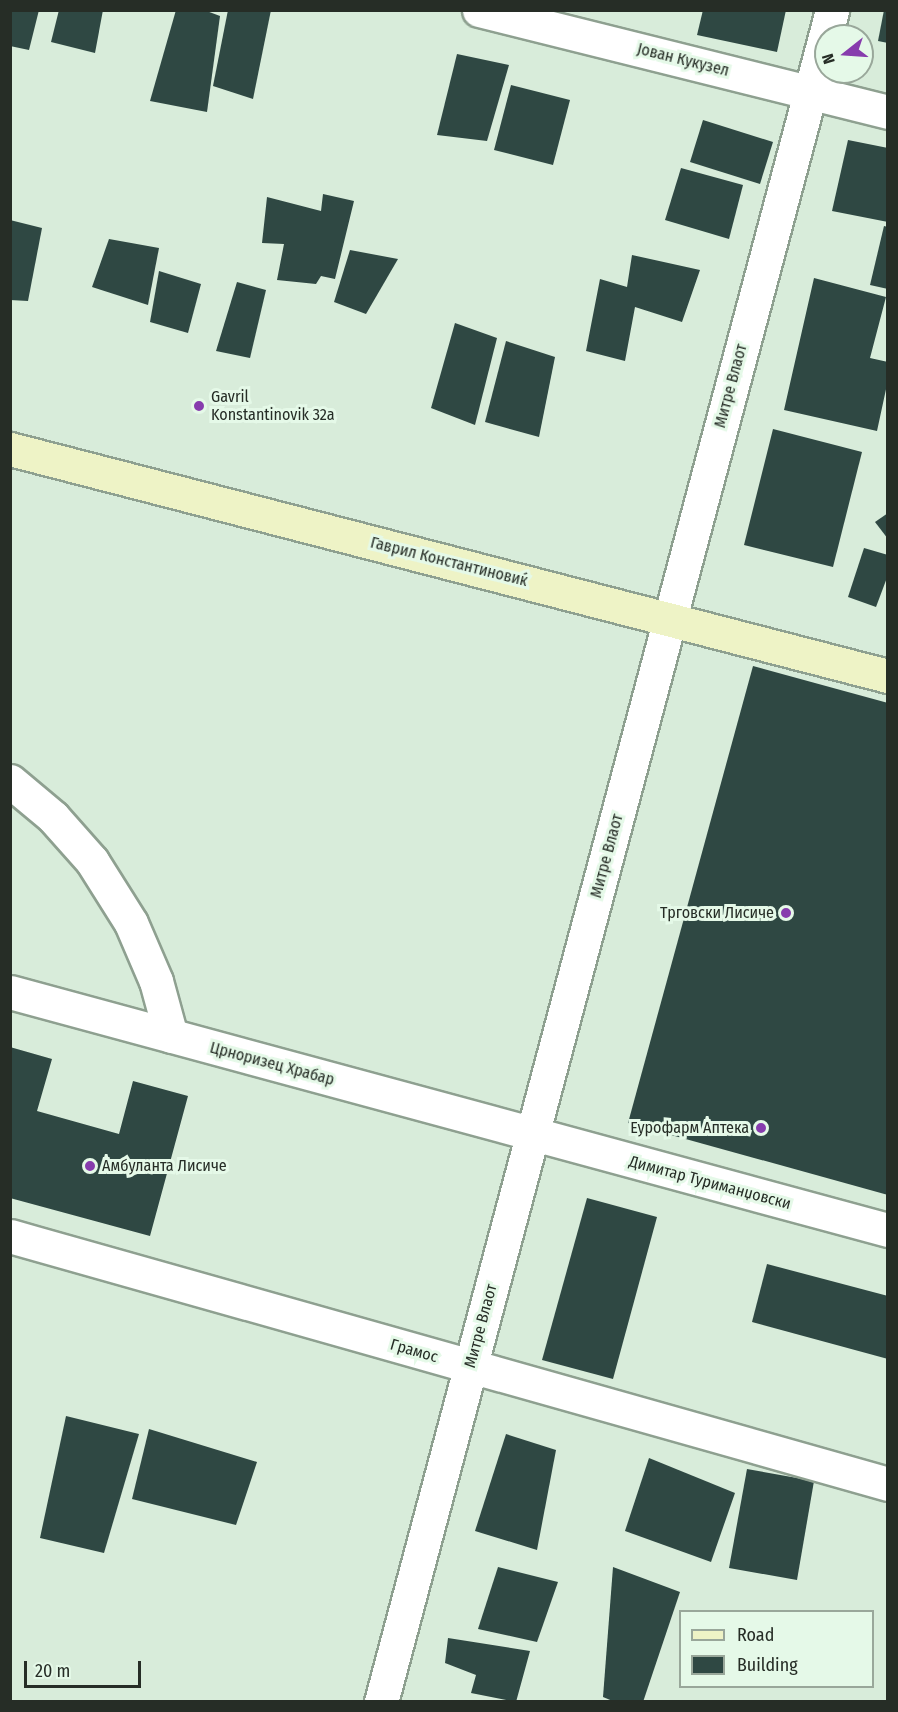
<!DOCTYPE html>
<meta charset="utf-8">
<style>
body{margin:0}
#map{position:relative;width:898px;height:1712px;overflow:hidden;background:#d8ecda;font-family:"Fira Sans Condensed",sans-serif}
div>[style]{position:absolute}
.building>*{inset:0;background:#2f4843}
.roads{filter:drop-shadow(2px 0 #8ea090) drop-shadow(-2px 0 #8ea090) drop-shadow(0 2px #8ea090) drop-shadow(0 -2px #8ea090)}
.street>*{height:33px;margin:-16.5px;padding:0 16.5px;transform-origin:16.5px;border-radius:16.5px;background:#fff}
.secondary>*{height:33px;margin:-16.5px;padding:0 16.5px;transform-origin:16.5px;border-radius:16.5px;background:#eef3c6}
.dots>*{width:16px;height:16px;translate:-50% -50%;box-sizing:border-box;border:3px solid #e5f9e8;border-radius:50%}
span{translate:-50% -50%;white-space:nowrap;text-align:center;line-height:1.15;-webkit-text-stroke:6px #e5f9e8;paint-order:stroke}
.street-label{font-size:16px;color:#262d26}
.poi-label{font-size:16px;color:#262d26}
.left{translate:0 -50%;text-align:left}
.right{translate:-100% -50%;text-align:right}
.frame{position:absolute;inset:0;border:12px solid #262d26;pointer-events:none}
.legend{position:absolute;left:679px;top:1610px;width:195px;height:78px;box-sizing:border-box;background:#e5f9e8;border:2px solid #99a79a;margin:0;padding:8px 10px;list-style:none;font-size:18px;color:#262d26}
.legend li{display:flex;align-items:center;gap:12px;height:30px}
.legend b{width:30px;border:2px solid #99a79a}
.north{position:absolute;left:814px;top:24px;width:60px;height:60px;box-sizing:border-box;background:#e5f9e8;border:2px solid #99a79a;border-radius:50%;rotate:253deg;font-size:16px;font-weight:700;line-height:24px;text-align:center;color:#262d26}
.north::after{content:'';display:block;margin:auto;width:21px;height:27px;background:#873cad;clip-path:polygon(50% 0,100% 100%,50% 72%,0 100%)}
.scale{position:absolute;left:24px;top:1661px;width:117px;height:27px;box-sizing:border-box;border:3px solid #262d26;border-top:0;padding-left:8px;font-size:18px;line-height:21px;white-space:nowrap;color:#262d26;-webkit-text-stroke:4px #e5f9e8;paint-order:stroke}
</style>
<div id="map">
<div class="building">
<i style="clip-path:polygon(10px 10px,39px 10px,29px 50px,10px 46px)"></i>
<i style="clip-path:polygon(59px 10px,103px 10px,95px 53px,51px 42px)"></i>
<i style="clip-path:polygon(176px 10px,204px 10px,220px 16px,207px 112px,150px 101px)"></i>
<i style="clip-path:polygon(228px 10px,271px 10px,253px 99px,213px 86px)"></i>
<i style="clip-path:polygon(703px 10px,786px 10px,777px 52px,697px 35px)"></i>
<i style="clip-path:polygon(884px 10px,888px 10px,888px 43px,878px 41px)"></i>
<i style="clip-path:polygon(457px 54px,509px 65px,487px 141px,437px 135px)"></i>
<i style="clip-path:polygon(511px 85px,570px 100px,553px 165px,494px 150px)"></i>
<i style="clip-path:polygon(703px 120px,773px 142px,760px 184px,690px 162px)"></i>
<i style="clip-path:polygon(848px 140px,888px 148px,888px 222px,832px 211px)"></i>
<i style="clip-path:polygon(681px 168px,743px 185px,729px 239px,665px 220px)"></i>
<i style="clip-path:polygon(323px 194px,354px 201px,335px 279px,321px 276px,316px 284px,277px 280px,284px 244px,262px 243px,267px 197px,321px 211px)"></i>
<i style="clip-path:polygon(10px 220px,42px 228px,28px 301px,10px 300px)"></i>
<i style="clip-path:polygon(884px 226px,888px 227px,888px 289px,870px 285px)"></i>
<i style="clip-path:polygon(109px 239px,159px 248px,148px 305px,92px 287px)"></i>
<i style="clip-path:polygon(350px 250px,398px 259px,366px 314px,334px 302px)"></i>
<i style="clip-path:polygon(632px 255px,700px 270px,682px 322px,635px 307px,625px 361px,586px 351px,600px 279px,627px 287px)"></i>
<i style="clip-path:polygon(159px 271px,201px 284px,188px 333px,150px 322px)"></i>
<i style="clip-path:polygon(814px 278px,886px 297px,870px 358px,888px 362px,888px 380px,877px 431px,784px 410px)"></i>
<i style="clip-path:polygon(237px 282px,266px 290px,250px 358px,216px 351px)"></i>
<i style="clip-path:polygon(455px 323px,497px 338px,475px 425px,431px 408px)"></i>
<i style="clip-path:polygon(506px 341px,555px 357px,539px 437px,485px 422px)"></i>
<i style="clip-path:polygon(773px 429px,862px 452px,833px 567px,744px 545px)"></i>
<i style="clip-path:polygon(888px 513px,888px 539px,875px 522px)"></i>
<i style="clip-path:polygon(864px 548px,888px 555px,888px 575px,876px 607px,848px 597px)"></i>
<i style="clip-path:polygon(753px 666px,888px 703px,888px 1195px,628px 1123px)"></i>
<i style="clip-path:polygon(10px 1047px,52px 1059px,37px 1111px,119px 1134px,133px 1081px,188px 1096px,150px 1236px,10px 1198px)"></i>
<i style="clip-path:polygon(587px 1198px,657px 1217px,613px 1379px,542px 1360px)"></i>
<i style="clip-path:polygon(767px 1264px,888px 1296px,888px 1359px,752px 1322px)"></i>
<i style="clip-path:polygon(66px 1416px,139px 1434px,104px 1553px,40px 1538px)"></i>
<i style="clip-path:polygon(149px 1429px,257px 1462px,236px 1525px,132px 1499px)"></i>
<i style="clip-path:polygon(506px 1434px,556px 1450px,537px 1550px,475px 1531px)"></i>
<i style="clip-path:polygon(649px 1458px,735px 1493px,711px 1562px,625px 1531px)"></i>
<i style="clip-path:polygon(747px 1469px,814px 1481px,797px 1580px,729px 1568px)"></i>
<i style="clip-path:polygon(498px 1567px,558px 1582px,537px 1642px,478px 1629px)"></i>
<i style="clip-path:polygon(613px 1567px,680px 1592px,643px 1702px,615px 1702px,603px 1697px)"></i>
<i style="clip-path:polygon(448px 1638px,530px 1651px,516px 1702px,471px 1693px,476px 1675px,445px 1663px)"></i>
</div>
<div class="roads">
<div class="street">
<i style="left:479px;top:10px;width:422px;rotate:14deg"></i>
<i style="left:10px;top:781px;width:56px;rotate:39.9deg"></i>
<i style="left:53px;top:817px;width:59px;rotate:48.4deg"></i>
<i style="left:92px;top:861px;width:73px;rotate:57.8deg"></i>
<i style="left:131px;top:923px;width:63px;rotate:66.7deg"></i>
<i style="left:156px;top:981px;width:57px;rotate:74.7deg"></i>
<i style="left:10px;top:992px;width:910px;rotate:15.17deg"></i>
<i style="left:10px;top:1236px;width:912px;rotate:15.77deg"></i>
<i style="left:381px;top:1702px;width:1751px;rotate:-75.07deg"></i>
</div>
<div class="secondary">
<i style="left:10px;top:449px;width:907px;rotate:14.5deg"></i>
</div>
</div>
<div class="dots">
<i style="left:199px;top:406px;background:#873cad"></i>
<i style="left:786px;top:913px;background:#873cad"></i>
<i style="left:761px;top:1128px;background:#873cad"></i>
<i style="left:90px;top:1166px;background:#873cad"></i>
</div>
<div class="street-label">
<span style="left:683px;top:60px;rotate:14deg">Јован Кукузел</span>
<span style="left:731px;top:386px;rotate:-75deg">Митре Влаот</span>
<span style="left:449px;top:562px;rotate:14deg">Гаврил Константиновиќ</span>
<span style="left:607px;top:856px;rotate:-75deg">Митре Влаот</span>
<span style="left:272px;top:1064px;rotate:15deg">Црноризец Храбар</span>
<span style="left:710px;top:1183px;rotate:15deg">Димитар Туриманџовски</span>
<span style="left:481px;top:1326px;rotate:-75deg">Митре Влаот</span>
<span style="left:414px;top:1351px;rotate:16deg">Грамос</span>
</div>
<div class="poi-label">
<span class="left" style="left:211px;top:406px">Gavril<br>Konstantinovik 32a</span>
<span class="right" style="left:774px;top:913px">Трговски Лисиче</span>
<span class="right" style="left:749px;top:1128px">Еурофарм Аптека</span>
<span class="left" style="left:102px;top:1166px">Амбуланта Лисиче</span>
</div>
<div class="frame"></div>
<ul class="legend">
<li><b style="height:8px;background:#eef3c6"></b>Road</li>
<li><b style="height:16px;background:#2f4843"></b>Building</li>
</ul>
<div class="north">N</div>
<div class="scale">20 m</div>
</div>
